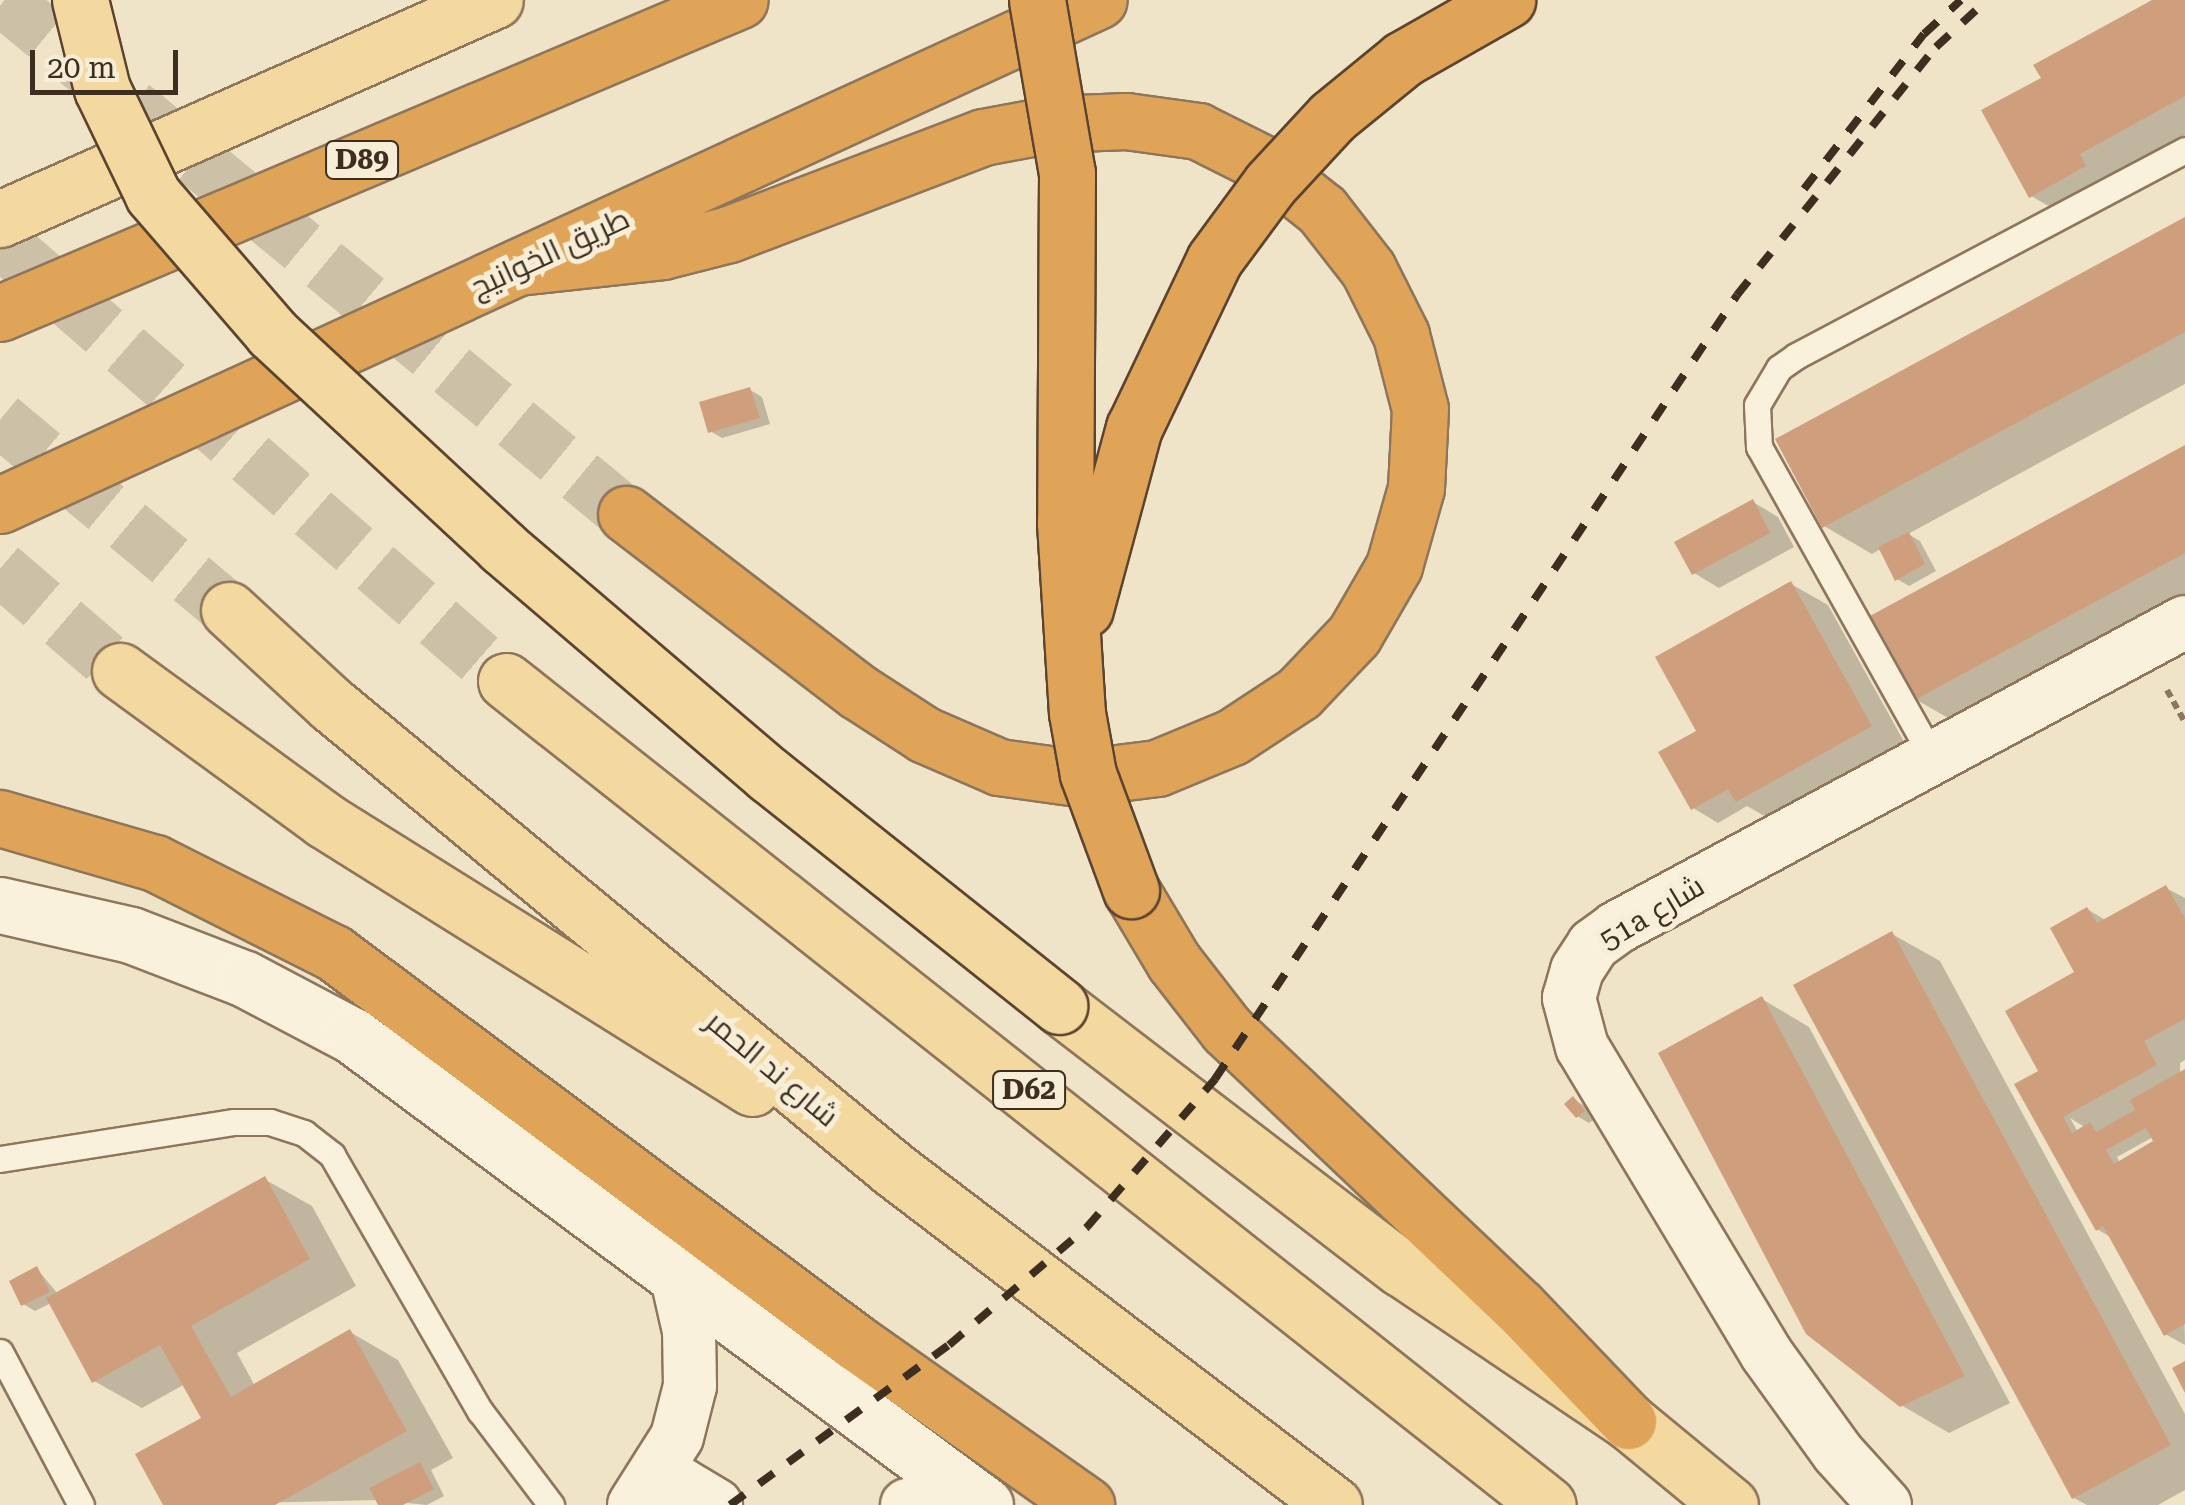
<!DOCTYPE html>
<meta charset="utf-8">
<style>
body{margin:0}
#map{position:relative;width:2185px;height:1505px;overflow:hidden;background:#f0e4c8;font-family:"Roboto Serif",Cairo,serif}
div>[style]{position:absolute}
.shadow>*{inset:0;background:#0003}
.building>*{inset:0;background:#cf9f7d}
.primary-tunnel>*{height:55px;margin-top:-27.5px;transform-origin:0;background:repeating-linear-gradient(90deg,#ccc0a6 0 55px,transparent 0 83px)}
.highway-tunnel>*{height:55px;margin-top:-27.5px;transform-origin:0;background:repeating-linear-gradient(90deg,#ccc0a6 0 55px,transparent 0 83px)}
.path>*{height:6px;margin-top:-3px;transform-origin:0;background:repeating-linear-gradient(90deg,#8d765c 0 8px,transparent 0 13px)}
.roads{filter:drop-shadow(2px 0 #8d765c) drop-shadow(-2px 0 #8d765c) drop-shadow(0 2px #8d765c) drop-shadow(0 -2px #8d765c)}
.lane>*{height:25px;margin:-12.5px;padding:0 12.5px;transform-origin:12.5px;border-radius:12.5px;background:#faf1dc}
.street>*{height:52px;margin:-26px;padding:0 26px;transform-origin:26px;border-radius:26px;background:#faf1dc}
.secondary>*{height:55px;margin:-27.5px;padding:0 27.5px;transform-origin:27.5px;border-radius:27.5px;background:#faf1dc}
.primary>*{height:55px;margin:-27.5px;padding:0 27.5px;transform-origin:27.5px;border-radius:27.5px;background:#f3d9a0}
.highway>*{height:55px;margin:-27.5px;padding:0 27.5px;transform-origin:27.5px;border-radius:27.5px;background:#e0a458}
.rail>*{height:8px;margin-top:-4px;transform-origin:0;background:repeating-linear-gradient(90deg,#3d2e20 0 18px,transparent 0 36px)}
.bridges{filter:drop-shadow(2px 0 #5b4430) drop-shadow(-2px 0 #5b4430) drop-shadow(0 2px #5b4430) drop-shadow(0 -2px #5b4430)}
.primary-bridge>*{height:55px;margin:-27.5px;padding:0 27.5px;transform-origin:27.5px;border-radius:27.5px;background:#f3d9a0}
.highway-bridge>*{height:55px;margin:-27.5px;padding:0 27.5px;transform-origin:27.5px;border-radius:27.5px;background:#e0a458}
span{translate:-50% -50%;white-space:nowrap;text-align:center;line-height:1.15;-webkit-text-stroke:10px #f7eed8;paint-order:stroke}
.shield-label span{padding:2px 8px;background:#f7eed8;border:2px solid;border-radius:8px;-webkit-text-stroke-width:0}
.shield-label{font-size:28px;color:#3d2e20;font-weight:700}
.street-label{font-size:30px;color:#3d2e20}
.scale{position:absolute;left:30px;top:50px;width:148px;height:45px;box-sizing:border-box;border:5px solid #3d2e20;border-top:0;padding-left:12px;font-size:30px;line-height:35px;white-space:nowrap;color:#3d2e20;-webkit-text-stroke:8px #f7eed8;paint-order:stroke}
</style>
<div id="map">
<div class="shadow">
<i style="clip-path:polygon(2157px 0,2185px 0,2185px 149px,2126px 181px,2132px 194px,2078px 223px,2031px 196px,2044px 79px)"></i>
<i style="clip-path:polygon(2185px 220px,2185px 384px,1908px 534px,1920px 541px,1936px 571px,1909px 586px,1897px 579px,1882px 548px,1872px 554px,1824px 526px)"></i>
<i style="clip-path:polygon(750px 390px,762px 397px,770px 424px,722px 438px,710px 431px)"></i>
<i style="clip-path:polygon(2185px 448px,2185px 605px,1962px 726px,1915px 699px)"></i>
<i style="clip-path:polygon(1753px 502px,1778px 517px,1794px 547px,1719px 588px,1694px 573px)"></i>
<i style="clip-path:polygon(1791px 584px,1828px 605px,1907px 747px,1775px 822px,1747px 806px,1718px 823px,1693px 808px,1699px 732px)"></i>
<i style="clip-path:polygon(evenodd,2166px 888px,2185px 898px,2185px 1060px,2180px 1063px,2185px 1345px,2165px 1334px,2112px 1238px,2097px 1229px,2038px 1074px,2078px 973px,2087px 909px,2107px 921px,2166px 888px,2070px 1118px,2086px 1128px,2078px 1132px,2070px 1118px,2166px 888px,2153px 1137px,2159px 1142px,2120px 1163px,2117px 1157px,2153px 1137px)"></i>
<i style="clip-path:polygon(1892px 934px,1940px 961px,2185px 1414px,2185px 1490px,2158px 1505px,2087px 1505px,2074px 1498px)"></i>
<i style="clip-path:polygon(1762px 999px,1809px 1027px,2010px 1403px,1949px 1433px,1901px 1405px)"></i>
<i style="clip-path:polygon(1573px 1099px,1585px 1106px,1595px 1119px,1589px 1123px,1577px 1116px)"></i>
<i style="clip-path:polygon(264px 1179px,312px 1206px,356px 1286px,237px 1353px,255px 1386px,350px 1332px,398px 1360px,453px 1458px,431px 1470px,444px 1496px,427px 1505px,378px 1500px,166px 1505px,204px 1419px,185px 1384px,142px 1408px,94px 1381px,51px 1303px,35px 1311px,23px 1304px,37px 1269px,58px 1294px)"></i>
</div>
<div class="building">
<i style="clip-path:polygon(2152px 0,2185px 0,2185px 96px,2080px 154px,2086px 166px,2029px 198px,1981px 110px,2041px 78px,2033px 65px)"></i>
<i style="clip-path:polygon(2185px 217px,2185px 332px,1822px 528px,1775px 439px)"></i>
<i style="clip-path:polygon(750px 387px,760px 418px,708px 433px,699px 402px)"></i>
<i style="clip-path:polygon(2185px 445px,2185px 553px,1913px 701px,1868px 617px)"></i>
<i style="clip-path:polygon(1753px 499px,1770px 533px,1692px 575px,1674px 542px)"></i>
<i style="clip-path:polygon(1909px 532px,1925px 564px,1895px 581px,1878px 547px)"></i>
<i style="clip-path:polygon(1791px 581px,1872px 726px,1736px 802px,1728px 789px,1691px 810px,1658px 752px,1696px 731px,1655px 657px)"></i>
<i style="clip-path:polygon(evenodd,2166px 885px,2185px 918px,2185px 1019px,2144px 1041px,2157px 1065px,2063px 1117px,2072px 1133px,2090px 1122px,2096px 1132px,2135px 1110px,2130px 1100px,2185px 1069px,2185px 1324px,2164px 1336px,2103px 1226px,2096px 1231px,2014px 1084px,2038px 1071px,2005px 1011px,2074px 972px,2050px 928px,2087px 907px,2097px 923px,2166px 885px,2146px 1128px,2153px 1141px,2114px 1164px,2106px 1150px,2146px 1128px)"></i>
<i style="clip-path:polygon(1892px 931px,2171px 1445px,2072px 1499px,1793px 985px)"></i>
<i style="clip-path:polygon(1762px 996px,1965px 1376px,1900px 1407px,1806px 1334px,1658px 1053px)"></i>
<i style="clip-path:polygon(1573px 1096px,1585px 1111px,1576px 1118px,1564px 1104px)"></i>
<i style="clip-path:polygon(265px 1176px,310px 1259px,191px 1326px,231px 1397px,350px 1329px,407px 1431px,275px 1505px,163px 1505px,135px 1454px,201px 1418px,160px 1345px,92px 1383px,46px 1298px)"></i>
<i style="clip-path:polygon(37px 1266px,50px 1292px,21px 1306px,9px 1281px)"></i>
<i style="clip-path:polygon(2185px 1361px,2185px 1393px,2172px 1368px)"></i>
<i style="clip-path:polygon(420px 1462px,434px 1489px,403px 1505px,378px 1505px,369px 1488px)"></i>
</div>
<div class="primary-tunnel">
<i style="left:0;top:240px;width:671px;rotate:41.07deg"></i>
<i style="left:0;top:419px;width:298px;rotate:39.8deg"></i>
<i style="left:0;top:568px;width:158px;rotate:40.6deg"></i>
</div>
<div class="highway-tunnel">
<i style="left:4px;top:0;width:807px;rotate:39.57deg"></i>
</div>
<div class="path">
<i style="left:2167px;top:690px;width:38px;rotate:61deg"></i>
</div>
<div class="roads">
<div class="lane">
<i style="left:1933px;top:758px;width:356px;rotate:-119.2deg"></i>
<i style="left:1759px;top:447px;width:42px;rotate:-92.7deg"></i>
<i style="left:1757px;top:405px;width:43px;rotate:-59.3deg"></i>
<i style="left:1779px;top:368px;width:21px;rotate:-35deg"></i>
<i style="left:1796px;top:356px;width:440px;rotate:-27.9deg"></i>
<i style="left:0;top:1159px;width:237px;rotate:-9deg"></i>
<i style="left:234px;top:1122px;width:36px"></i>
<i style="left:270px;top:1122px;width:36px;rotate:18deg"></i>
<i style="left:304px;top:1133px;width:36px;rotate:38deg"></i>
<i style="left:332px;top:1155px;width:296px;rotate:60deg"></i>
<i style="left:480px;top:1411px;width:118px;rotate:52.9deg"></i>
<i style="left:0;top:1352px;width:173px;rotate:62.1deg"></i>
</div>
<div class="street">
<i style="left:651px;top:1486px;width:30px;rotate:-4deg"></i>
<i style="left:681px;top:1484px;width:41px;rotate:31deg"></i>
<i style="left:634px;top:1505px;width:80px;rotate:-57.7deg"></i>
<i style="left:677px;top:1437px;width:53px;rotate:-75.7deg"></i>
<i style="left:690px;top:1386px;width:55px;rotate:-91deg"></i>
<i style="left:689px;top:1331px;width:54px;rotate:-102.8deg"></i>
<i style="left:907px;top:1505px;width:62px;rotate:-10.2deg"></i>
<i style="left:1885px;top:1505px;width:70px;rotate:-132.1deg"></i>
<i style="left:1838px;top:1453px;width:123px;rotate:-125.8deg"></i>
<i style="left:1766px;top:1353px;width:357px;rotate:-121deg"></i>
<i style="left:1582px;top:1047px;width:51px;rotate:-104.9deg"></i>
<i style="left:1569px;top:998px;width:29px;rotate:-74deg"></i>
<i style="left:1577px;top:970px;width:30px;rotate:-57deg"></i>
<i style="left:1593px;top:945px;width:29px;rotate:-36deg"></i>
<i style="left:1616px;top:928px;width:646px;rotate:-28.27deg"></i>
</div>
<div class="secondary">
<i style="left:0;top:905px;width:134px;rotate:12.9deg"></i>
<i style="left:131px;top:935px;width:122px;rotate:21.1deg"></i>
<i style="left:245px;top:979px;width:122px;rotate:27.8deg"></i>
<i style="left:353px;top:1036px;width:787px;rotate:36.58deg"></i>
</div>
<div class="primary">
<i style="left:0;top:219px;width:541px;rotate:-23.87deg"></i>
<i style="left:229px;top:610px;width:140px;rotate:42.7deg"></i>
<i style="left:332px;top:705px;width:728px;rotate:39.59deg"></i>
<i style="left:893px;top:1169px;width:554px;rotate:37.3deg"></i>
<i style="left:120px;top:671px;width:253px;rotate:36.1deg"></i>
<i style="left:324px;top:820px;width:505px;rotate:32.05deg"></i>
<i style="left:506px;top:681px;width:1328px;rotate:38.34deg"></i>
<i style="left:1059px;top:1006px;width:431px;rotate:37.5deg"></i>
<i style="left:1401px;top:1268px;width:274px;rotate:34deg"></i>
<i style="left:1628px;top:1421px;width:132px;rotate:39.5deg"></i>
</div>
<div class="highway">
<i style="left:518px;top:267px;width:145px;rotate:-6.3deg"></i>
<i style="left:662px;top:251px;width:69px;rotate:-14.2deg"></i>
<i style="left:729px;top:234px;width:272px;rotate:-20.9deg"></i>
<i style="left:983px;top:137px;width:71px;rotate:-10.5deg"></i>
<i style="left:1053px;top:124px;width:73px;rotate:-2.4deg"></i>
<i style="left:1126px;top:121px;width:73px;rotate:7.9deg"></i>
<i style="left:1198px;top:131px;width:74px;rotate:26.6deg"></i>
<i style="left:1264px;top:164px;width:74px;rotate:38.4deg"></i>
<i style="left:1322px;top:210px;width:75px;rotate:52.1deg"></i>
<i style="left:1368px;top:269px;width:74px;rotate:63.4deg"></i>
<i style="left:1401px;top:335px;width:76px;rotate:75.6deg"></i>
<i style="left:1420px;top:409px;width:79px;rotate:92.9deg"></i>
<i style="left:1416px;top:488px;width:81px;rotate:105.8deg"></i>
<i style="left:1394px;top:566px;width:80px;rotate:120.1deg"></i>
<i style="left:1354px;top:635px;width:80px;rotate:133.5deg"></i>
<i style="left:1299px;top:693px;width:80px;rotate:146.7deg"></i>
<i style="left:1232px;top:737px;width:81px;rotate:157.5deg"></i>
<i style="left:1157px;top:768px;width:80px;rotate:172.8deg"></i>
<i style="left:1078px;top:778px;width:80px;rotate:-172.1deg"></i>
<i style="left:999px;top:767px;width:81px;rotate:-156.6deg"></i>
<i style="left:925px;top:735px;width:81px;rotate:-147.1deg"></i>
<i style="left:857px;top:691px;width:291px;rotate:-142.5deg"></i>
<i style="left:0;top:313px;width:803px;rotate:-22.93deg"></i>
<i style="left:0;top:505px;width:1209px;rotate:-24.68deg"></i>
<i style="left:0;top:818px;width:161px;rotate:16.2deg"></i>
<i style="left:155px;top:863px;width:200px;rotate:26.7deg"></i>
<i style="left:334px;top:953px;width:650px;rotate:36.75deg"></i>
<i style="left:855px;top:1342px;width:283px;rotate:35.2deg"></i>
<i style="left:1131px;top:890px;width:84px;rotate:59.2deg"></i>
<i style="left:1174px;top:962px;width:86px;rotate:52.1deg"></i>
<i style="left:1227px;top:1030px;width:402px;rotate:43.5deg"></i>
<i style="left:1519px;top:1307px;width:158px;rotate:46.3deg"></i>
</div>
</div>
<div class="rail">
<i style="left:1804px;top:189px;width:196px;rotate:-52.3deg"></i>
<i style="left:1924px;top:34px;width:50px;rotate:-42.6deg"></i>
<i style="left:730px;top:1505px;width:271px;rotate:-36.2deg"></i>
<i style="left:949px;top:1345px;width:182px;rotate:-40.5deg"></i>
<i style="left:1087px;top:1227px;width:196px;rotate:-49.1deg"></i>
<i style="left:1215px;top:1079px;width:942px;rotate:-56.34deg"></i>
<i style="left:1737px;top:295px;width:318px;rotate:-51.3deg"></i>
<i style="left:1936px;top:47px;width:69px;rotate:-42.7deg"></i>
</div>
<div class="bridges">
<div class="primary-bridge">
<i style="left:80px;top:0;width:92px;rotate:76.1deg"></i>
<i style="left:102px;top:89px;width:118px;rotate:64.3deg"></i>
<i style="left:153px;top:195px;width:182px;rotate:49.2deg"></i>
<i style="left:272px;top:333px;width:314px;rotate:42.9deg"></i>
<i style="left:502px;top:547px;width:351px;rotate:40.5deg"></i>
<i style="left:769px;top:775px;width:371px;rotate:38.5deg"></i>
</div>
<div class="highway-bridge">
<i style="left:1037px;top:0;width:176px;rotate:80.2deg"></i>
<i style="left:1067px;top:173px;width:350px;rotate:90.3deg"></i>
<i style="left:1065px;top:523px;width:190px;rotate:86.4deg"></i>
<i style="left:1077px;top:713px;width:62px;rotate:79.8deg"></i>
<i style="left:1088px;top:774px;width:124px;rotate:69.7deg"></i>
<i style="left:1085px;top:609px;width:188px;rotate:-74.9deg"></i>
<i style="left:1134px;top:428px;width:186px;rotate:-64.5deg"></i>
<i style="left:1214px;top:260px;width:94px;rotate:-53.6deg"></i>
<i style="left:1270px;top:184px;width:91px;rotate:-47.2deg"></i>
<i style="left:1332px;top:117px;width:92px;rotate:-39.2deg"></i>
<i style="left:1403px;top:59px;width:120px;rotate:-29.6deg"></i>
</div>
</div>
<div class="shield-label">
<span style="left:362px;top:160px">D89</span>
<span style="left:1029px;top:1090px">D62</span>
</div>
<div class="street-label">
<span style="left:550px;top:253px;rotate:-25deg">طريق الخوانيج</span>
<span style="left:1652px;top:913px;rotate:-31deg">51a شارع</span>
<span style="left:772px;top:1069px;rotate:40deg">شارع ند الحمر</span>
</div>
<div class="scale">20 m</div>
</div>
